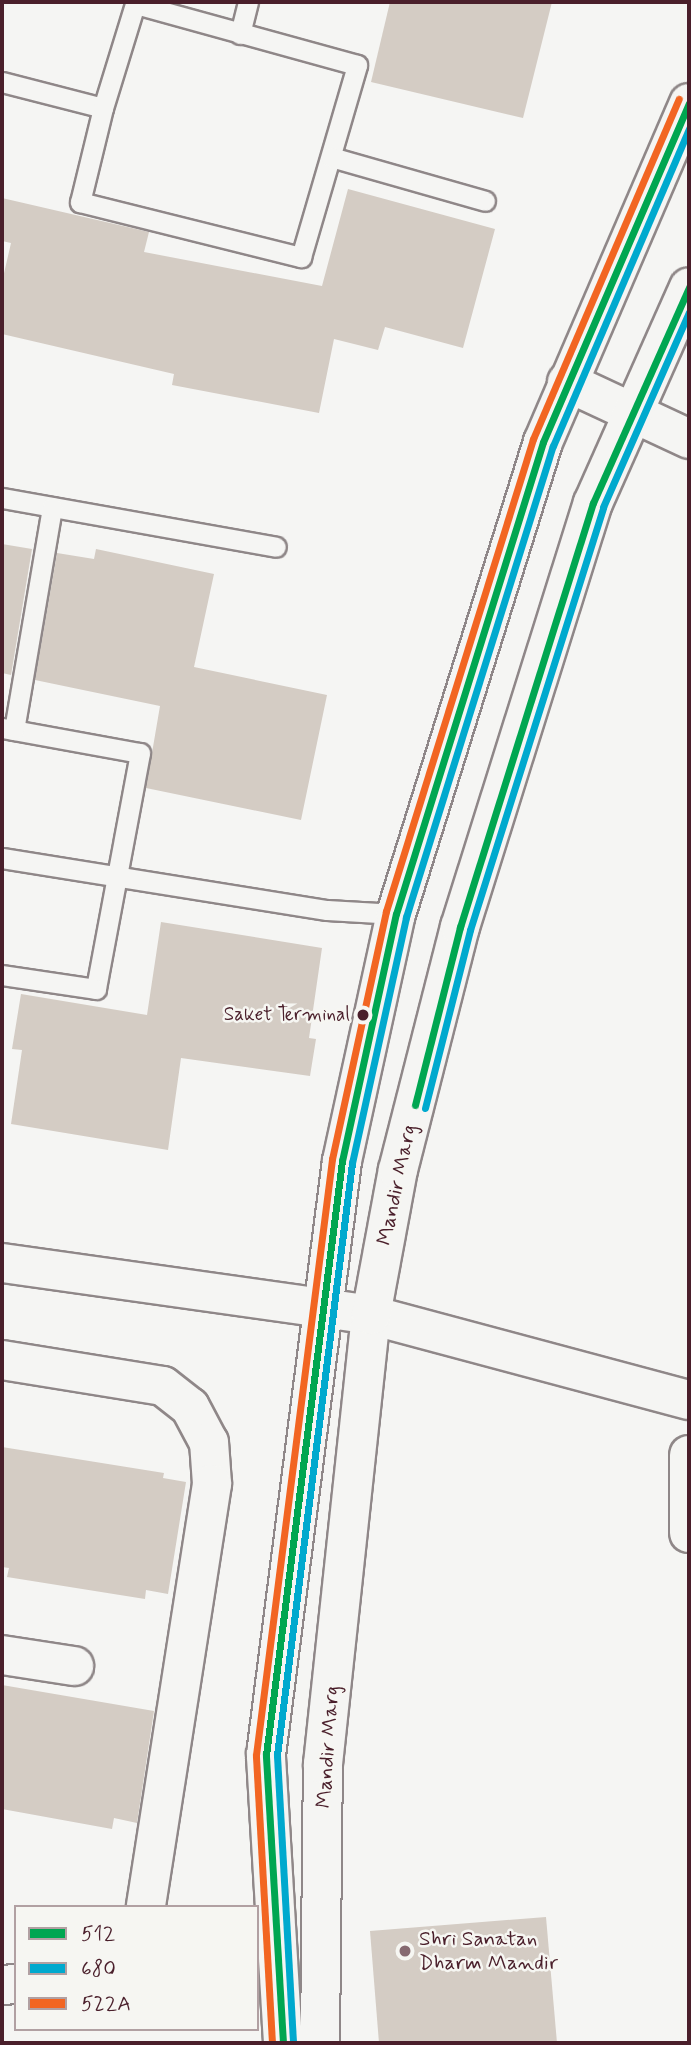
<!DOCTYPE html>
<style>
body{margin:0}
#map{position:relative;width:691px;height:2045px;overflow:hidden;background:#f5f5f3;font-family:Mynerve,sans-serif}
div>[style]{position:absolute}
.building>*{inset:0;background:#d4ccc4}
.roads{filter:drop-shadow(2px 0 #8f8788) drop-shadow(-2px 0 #8f8788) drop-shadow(0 2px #8f8788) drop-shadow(0 -2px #8f8788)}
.lane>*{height:19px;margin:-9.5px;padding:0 9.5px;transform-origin:9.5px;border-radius:9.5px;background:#f5f5f3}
.street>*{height:38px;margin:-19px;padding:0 19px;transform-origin:19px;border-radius:19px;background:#f5f5f3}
.secondary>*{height:38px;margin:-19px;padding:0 19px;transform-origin:19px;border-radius:19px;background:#f5f5f3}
.bus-1>*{height:7px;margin:-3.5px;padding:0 3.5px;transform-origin:3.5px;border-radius:3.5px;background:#00a651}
.bus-2>*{height:7px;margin:-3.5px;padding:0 3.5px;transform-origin:3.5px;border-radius:3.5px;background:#00a9ce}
.bus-3>*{height:7px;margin:-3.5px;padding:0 3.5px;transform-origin:3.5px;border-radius:3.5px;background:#f26522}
.dots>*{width:19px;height:19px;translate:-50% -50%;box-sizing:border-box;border:4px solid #f6f6f2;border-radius:50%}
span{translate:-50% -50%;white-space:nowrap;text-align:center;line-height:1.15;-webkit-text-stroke:5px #f6f6f2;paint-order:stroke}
.bus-label{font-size:19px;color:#4a1f2b}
.right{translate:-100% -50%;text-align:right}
.street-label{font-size:21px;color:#4a1f2b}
.poi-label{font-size:21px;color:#4a1f2b}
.left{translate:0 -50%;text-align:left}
.frame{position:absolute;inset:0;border:4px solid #4a1f2b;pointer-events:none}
.legend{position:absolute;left:14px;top:1905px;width:245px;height:126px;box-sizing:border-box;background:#f6f6f2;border:2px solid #b1a0a2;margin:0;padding:9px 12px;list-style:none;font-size:21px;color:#4a1f2b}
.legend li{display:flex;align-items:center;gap:14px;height:35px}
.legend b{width:35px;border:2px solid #b1a0a2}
</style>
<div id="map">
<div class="building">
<i style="clip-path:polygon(390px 2px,552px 2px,523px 118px,371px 82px)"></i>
<i style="clip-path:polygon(348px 189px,495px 229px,463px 348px,385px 327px,378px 350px,334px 339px,319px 413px,172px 385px,174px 374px,2px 334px,2px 282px,11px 243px,2px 241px,2px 198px,149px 232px,144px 252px,322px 286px)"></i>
<i style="clip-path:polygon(2px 544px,32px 549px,11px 675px,2px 673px)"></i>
<i style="clip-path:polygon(96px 549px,214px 574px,194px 667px,327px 695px,301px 820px,146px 788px,160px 706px,35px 680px,57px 553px,94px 559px)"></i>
<i style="clip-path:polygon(161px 922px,322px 948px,309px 1038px,316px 1039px,310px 1076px,181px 1058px,168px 1150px,11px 1124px,22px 1050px,12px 1049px,21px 994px,147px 1015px)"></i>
<i style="clip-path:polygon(2px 1447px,164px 1473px,163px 1478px,186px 1482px,168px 1594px,146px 1590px,145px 1599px,7px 1577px,9px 1568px,2px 1567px)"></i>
<i style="clip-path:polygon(2px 1685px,154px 1711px,137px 1823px,114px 1818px,112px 1829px,2px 1809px)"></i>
<i style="clip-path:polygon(546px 1917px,557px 2043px,379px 2043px,370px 1931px)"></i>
</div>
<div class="roads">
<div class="lane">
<i style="left:240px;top:34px;width:33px;rotate:-76deg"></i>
<i style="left:2px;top:82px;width:104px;rotate:14.4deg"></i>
<i style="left:103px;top:108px;width:97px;rotate:103.7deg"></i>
<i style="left:80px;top:202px;width:228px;rotate:14deg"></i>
<i style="left:301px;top:257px;width:200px;rotate:-73.7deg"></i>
<i style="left:357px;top:65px;width:230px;rotate:-164.6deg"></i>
<i style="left:135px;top:4px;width:109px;rotate:107.1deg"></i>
<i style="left:331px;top:157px;width:160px;rotate:15.9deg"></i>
<i style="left:2px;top:498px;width:278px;rotate:10.1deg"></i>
<i style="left:2px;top:728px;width:140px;rotate:10.3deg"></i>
<i style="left:140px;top:753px;width:240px;rotate:100.6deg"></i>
<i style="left:96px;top:989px;width:95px;rotate:-171.5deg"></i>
<i style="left:14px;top:730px;width:226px;rotate:-80.3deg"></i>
<i style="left:2px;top:858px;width:329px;rotate:9.1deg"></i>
<i style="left:327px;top:910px;width:69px;rotate:3.3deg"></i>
</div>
<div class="street">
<i style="left:2px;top:1263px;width:373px;rotate:8deg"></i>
<i style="left:371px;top:1315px;width:329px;rotate:15deg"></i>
<i style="left:2px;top:1360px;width:163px;rotate:9.2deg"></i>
<i style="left:163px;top:1386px;width:34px;rotate:38deg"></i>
<i style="left:190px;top:1407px;width:40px;rotate:62deg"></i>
<i style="left:209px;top:1442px;width:42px;rotate:85.9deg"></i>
<i style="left:212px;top:1484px;width:428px;rotate:98.9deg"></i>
<i style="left:689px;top:1455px;width:78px;rotate:90deg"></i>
<i style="left:2px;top:1655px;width:73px;rotate:8.7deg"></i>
<i style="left:2px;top:1985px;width:14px;rotate:-4deg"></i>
</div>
<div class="secondary">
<i style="left:567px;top:382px;width:135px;rotate:25deg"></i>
<i style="left:283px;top:2043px;width:289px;rotate:-93.4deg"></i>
<i style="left:266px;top:1755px;width:599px;rotate:-82.71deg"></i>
<i style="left:342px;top:1161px;width:253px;rotate:-77.7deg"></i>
<i style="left:396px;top:914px;width:494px;rotate:-72.7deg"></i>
<i style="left:543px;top:442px;width:369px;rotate:-66.7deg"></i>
<i style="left:320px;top:2043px;width:279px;rotate:-89.4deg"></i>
<i style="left:323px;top:1764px;width:452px;rotate:-83.9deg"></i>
<i style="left:371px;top:1315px;width:147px;rotate:-79.5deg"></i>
<i style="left:398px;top:1170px;width:251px;rotate:-75.7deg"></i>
<i style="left:460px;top:927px;width:444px;rotate:-72.6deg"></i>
<i style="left:593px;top:503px;width:236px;rotate:-66deg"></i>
</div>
</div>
<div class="bus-1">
<i style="left:415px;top:1105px;width:184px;rotate:-75.8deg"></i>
<i style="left:460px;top:927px;width:444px;rotate:-72.6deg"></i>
<i style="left:593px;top:503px;width:236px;rotate:-66deg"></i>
<i style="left:283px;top:2043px;width:289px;rotate:-93.4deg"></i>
<i style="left:266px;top:1755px;width:599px;rotate:-82.71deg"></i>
<i style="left:342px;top:1161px;width:253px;rotate:-77.7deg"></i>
<i style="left:396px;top:914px;width:494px;rotate:-72.7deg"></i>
<i style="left:543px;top:442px;width:369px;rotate:-66.7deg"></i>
</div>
<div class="bus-2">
<i style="left:425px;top:1108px;width:184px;rotate:-75.8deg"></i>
<i style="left:470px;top:930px;width:443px;rotate:-72.5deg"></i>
<i style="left:603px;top:507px;width:213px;rotate:-66.2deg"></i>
<i style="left:293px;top:2042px;width:287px;rotate:-93.2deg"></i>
<i style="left:277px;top:1755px;width:597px;rotate:-82.78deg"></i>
<i style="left:352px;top:1163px;width:252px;rotate:-77.6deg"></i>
<i style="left:406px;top:917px;width:493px;rotate:-72.7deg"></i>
<i style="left:553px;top:446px;width:345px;rotate:-66.8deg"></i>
</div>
<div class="bus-3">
<i style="left:272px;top:2043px;width:288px;rotate:-93.2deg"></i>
<i style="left:256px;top:1755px;width:601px;rotate:-82.73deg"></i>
<i style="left:332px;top:1159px;width:254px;rotate:-77.7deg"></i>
<i style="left:386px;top:911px;width:494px;rotate:-72.7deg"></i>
<i style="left:533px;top:439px;width:370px;rotate:-66.8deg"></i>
</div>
<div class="dots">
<i style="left:363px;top:1015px;background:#4a1f2b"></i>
<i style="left:405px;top:1951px;background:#866a71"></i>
</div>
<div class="bus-label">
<span class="right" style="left:350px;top:1015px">Saket Terminal</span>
</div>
<div class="street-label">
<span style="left:397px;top:1185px;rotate:-78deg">Mandir Marg</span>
<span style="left:328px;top:1747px;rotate:-86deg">Mandir Marg</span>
</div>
<div class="poi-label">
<span class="left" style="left:419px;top:1951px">Shri Sanatan<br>Dharm Mandir</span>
</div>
<div class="frame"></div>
<ul class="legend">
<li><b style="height:9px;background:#00a651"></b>512</li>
<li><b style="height:9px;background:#00a9ce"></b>680</li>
<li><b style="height:9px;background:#f26522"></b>522A</li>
</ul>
</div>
